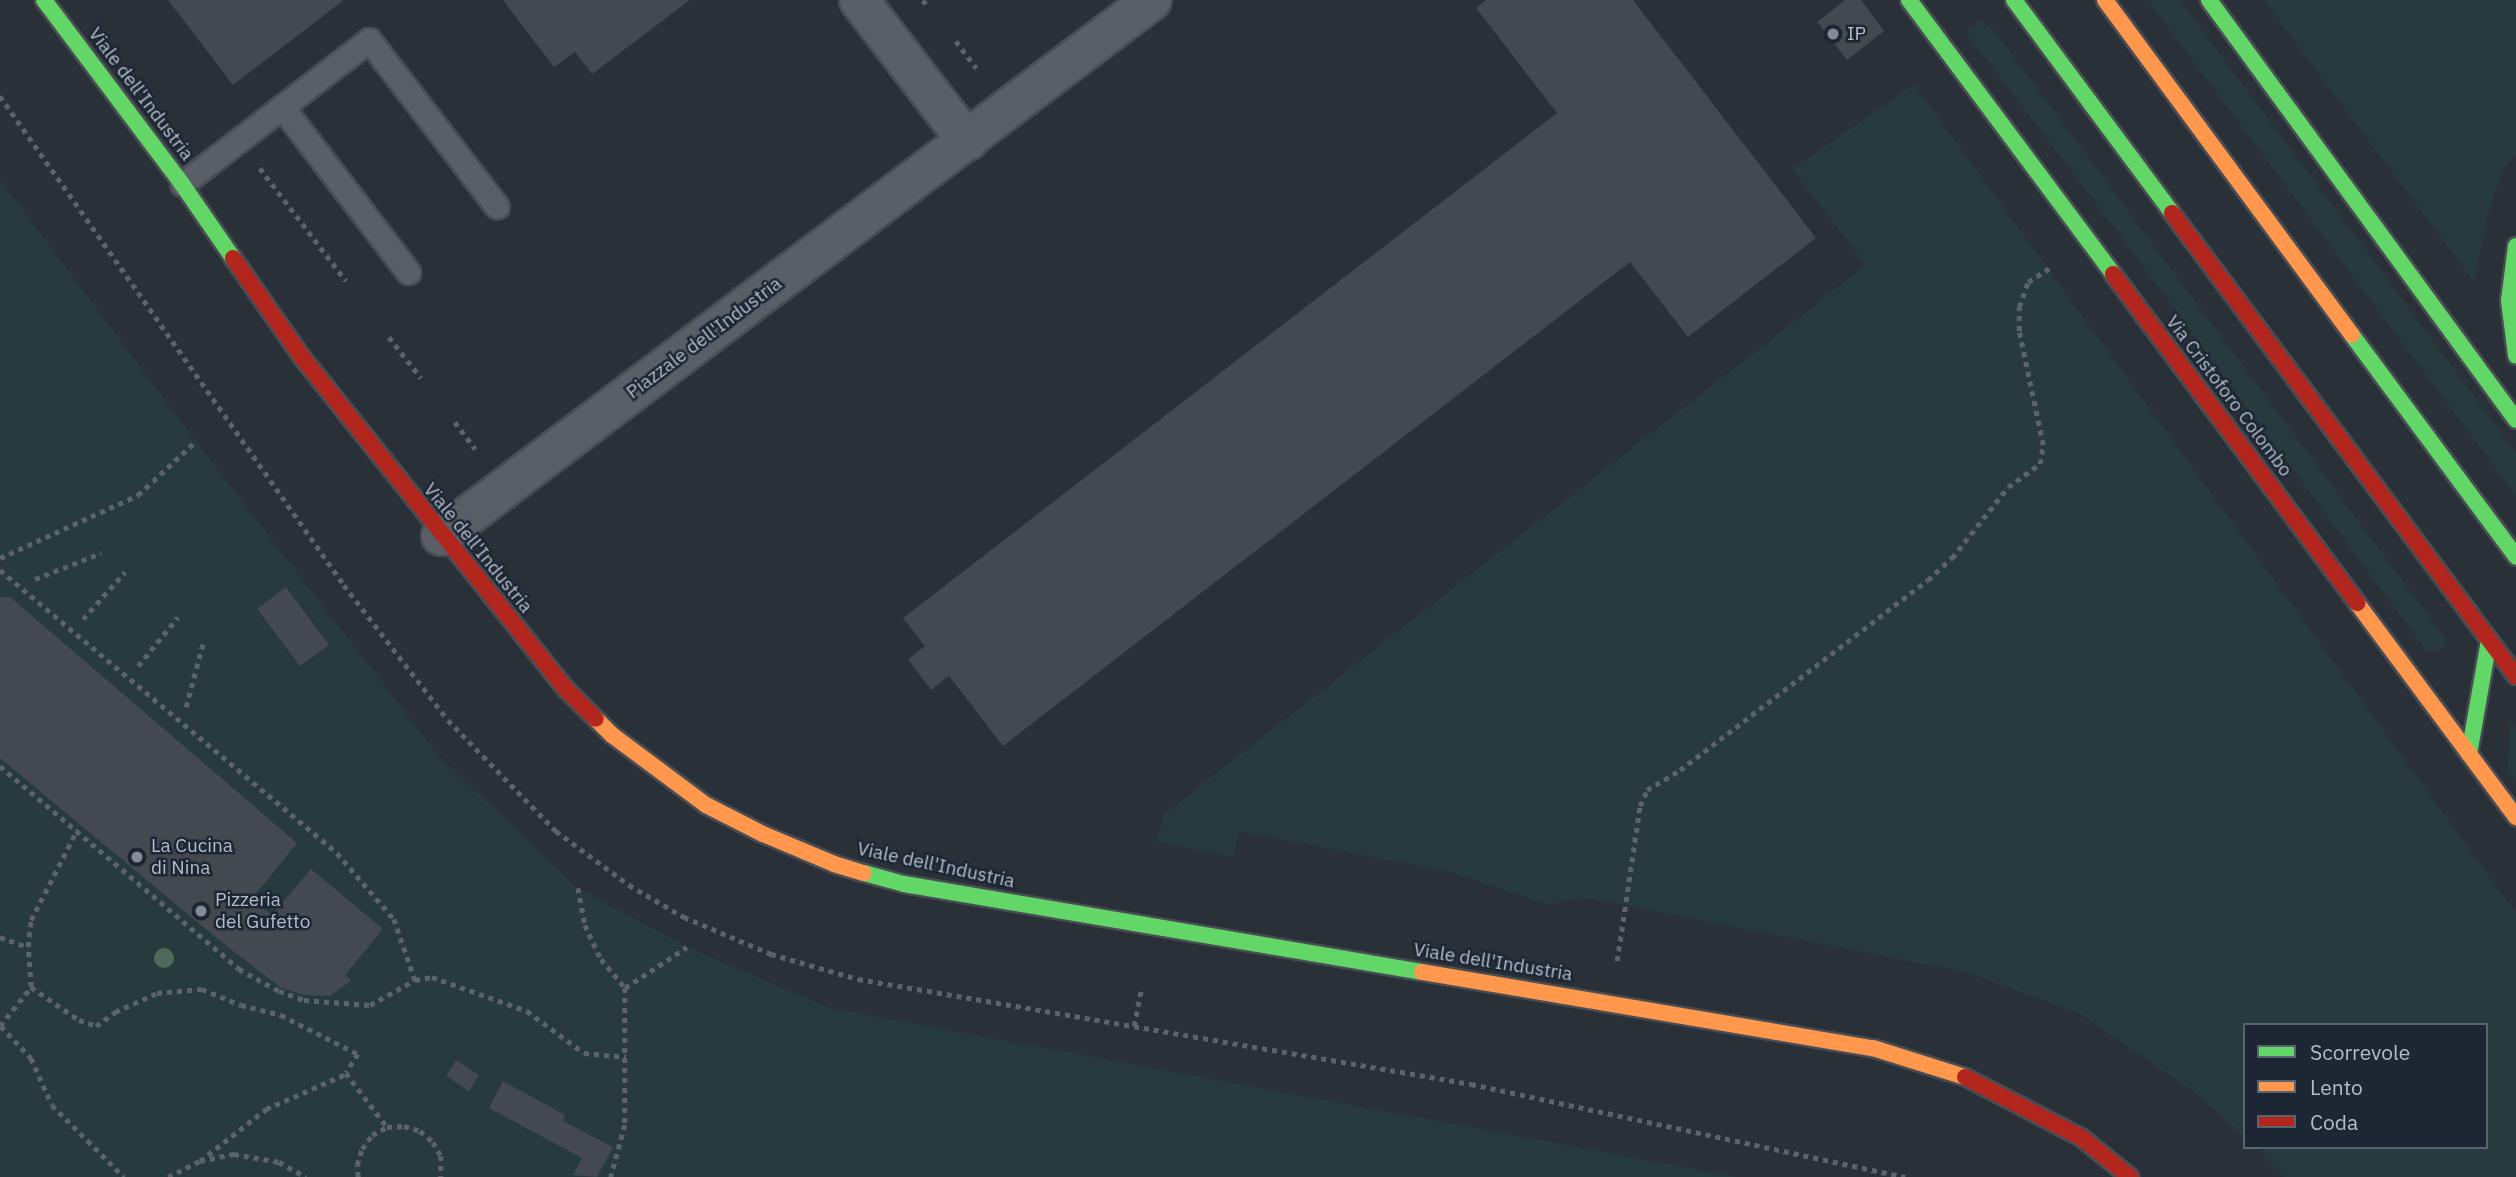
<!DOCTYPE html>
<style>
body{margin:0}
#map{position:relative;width:2516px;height:1177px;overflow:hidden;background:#2a3038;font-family:"IBM Plex Sans",sans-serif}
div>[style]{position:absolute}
.green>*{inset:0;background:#273a3e}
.building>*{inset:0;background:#444950}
.path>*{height:4.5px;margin-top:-2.25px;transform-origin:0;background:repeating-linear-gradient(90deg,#5d636a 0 5px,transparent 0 10px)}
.roads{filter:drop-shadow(2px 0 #484c53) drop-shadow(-2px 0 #484c53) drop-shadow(0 2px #484c53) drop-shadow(0 -2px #484c53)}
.lane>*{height:23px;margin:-11.5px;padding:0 11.5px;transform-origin:11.5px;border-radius:11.5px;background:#5a5e66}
.street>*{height:38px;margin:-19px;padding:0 19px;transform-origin:19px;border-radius:19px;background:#5a5e66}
.fast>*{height:16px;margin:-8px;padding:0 8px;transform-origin:8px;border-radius:8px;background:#63d668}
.slow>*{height:16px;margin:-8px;padding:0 8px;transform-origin:8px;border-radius:8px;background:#ff974d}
.jam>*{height:16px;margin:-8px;padding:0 8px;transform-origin:8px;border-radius:8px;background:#b3261e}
.trees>*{width:20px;height:20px;margin:-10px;border-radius:50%;background:#4e6a5a}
.dots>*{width:19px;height:19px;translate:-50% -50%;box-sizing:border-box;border:4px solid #1d2633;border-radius:50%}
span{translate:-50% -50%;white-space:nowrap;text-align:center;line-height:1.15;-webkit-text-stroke:5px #1d2633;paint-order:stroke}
.poi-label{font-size:19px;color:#b4bcc9}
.left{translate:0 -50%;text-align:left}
.street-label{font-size:19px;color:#b4bcc9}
.legend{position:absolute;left:2243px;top:1023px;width:245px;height:126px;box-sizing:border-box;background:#1d2633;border:2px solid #59626f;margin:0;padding:9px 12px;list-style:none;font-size:21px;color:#b4bcc9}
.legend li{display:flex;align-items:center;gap:14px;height:35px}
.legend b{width:35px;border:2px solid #59626f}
</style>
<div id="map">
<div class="green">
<i style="clip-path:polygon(2148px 0,2180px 0,2516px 452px,2516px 496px)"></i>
<i style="clip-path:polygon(2264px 0,2516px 0,2516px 154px,2504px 170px,2489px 209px,2474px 282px)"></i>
<i style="clip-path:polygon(1979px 20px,1993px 29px,2446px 639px,2445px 647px,2431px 652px,2425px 649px,2121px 236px,1967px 34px,1968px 28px)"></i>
<i style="clip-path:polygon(1914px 84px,2516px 913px,2516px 1177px,2284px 1177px,2256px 1147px,2486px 1147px,2486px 1025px,2245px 1025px,2245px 1137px,2194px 1092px,2080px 1014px,1966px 972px,1582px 897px,1549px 905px,1451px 872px,1238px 831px,1234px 857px,1157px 842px,1164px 814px,1866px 265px,1792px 169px)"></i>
<i style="clip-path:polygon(0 179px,196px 441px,439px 756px,578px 888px,687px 947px,830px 1008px,1738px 1177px,0 1177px)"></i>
<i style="clip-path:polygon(2510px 721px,2516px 728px,2516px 780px,2508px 770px)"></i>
</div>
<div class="building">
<i style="clip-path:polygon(168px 0,344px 0,233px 85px)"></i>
<i style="clip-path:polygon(503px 0,690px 0,592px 74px,575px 52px,554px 67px)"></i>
<i style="clip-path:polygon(1486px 0,1633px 0,1816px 238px,1688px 337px,1630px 262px,1003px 746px,949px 676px,931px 690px,908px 659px,925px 646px,903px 618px,1557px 113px,1476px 8px)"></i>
<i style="clip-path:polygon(1845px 0,1861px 0,1884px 31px,1847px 60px,1817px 22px)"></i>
<i style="clip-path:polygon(286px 587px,329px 645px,300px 666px,257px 609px)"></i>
<i style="clip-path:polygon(0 597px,10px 597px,297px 843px,251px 900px,272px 915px,311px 869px,383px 929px,345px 975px,351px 981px,330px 996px,305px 995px,281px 988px,214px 936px,0 758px)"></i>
<i style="clip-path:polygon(456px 1060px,479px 1075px,469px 1091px,446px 1076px)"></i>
<i style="clip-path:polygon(503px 1081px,565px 1115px,563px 1121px,613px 1147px,597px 1177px,573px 1175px,582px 1158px,489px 1108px)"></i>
</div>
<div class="path">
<i style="left:923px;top:0;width:5px;rotate:53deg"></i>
<i style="left:956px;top:41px;width:34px;rotate:53deg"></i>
<i style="left:0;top:96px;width:598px;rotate:54.87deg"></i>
<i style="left:344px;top:585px;width:170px;rotate:52.4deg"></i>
<i style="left:448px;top:720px;width:155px;rotate:45.8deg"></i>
<i style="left:556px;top:831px;width:91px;rotate:36.5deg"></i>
<i style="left:629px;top:885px;width:64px;rotate:30.2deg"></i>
<i style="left:684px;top:917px;width:95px;rotate:23deg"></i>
<i style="left:771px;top:954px;width:91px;rotate:16deg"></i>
<i style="left:858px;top:979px;width:622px;rotate:9.72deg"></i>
<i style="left:1471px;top:1084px;width:444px;rotate:12.1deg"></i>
<i style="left:260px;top:168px;width:142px;rotate:52.7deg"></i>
<i style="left:389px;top:337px;width:52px;rotate:52deg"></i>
<i style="left:455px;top:422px;width:34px;rotate:53deg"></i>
<i style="left:0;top:558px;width:152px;rotate:-24.5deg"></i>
<i style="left:138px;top:495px;width:79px;rotate:-43deg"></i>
<i style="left:0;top:570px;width:440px;rotate:40deg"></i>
<i style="left:337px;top:853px;width:87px;rotate:49.2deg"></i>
<i style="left:394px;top:919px;width:65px;rotate:71deg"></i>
<i style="left:415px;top:980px;width:17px;rotate:-10deg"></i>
<i style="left:432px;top:977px;width:101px;rotate:19.7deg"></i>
<i style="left:527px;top:1011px;width:71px;rotate:36.4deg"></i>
<i style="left:584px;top:1053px;width:42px;rotate:5.4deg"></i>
<i style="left:35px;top:579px;width:71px;rotate:-21.5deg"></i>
<i style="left:83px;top:619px;width:63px;rotate:-48.2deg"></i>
<i style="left:138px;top:666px;width:63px;rotate:-50.8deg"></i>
<i style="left:186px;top:707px;width:70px;rotate:-75.2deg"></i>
<i style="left:0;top:766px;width:314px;rotate:40.3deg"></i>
<i style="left:239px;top:969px;width:46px;rotate:28.8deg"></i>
<i style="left:279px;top:991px;width:27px;rotate:20deg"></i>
<i style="left:304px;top:1000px;width:66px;rotate:4.3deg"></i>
<i style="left:370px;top:1005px;width:51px;rotate:-29.1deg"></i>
<i style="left:578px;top:888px;width:38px;rotate:79deg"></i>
<i style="left:585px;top:925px;width:38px;rotate:65deg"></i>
<i style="left:601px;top:959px;width:38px;rotate:50deg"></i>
<i style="left:625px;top:988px;width:137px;rotate:90deg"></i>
<i style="left:625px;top:1125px;width:54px;rotate:105.1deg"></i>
<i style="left:0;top:937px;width:30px;rotate:20deg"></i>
<i style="left:1617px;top:961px;width:157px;rotate:-81.6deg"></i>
<i style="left:1640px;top:806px;width:17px;rotate:-66deg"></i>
<i style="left:1647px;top:790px;width:39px;rotate:-31deg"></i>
<i style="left:1680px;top:770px;width:312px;rotate:-37.5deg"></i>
<i style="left:1928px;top:580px;width:33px;rotate:-43deg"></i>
<i style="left:1952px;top:558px;width:90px;rotate:-51.7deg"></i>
<i style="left:2008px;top:487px;width:39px;rotate:-36deg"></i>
<i style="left:2040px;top:464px;width:19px;rotate:-81deg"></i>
<i style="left:2043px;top:445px;width:116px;rotate:-101.9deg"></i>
<i style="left:2019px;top:331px;width:24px;rotate:-90deg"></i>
<i style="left:2019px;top:307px;width:27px;rotate:-70deg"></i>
<i style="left:2028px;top:282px;width:30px;rotate:-33deg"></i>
<i style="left:31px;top:987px;width:58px;rotate:34.5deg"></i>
<i style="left:79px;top:1020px;width:18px;rotate:19deg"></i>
<i style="left:96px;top:1026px;width:24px;rotate:-36deg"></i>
<i style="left:115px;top:1012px;width:46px;rotate:-24.3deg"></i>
<i style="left:157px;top:993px;width:45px;rotate:-5.1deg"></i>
<i style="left:202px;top:989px;width:42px;rotate:22.3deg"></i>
<i style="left:241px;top:1005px;width:41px;rotate:14deg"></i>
<i style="left:281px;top:1015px;width:86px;rotate:26.9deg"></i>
<i style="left:358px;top:1054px;width:22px;rotate:122deg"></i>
<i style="left:346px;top:1073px;width:68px;rotate:52.8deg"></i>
<i style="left:625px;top:988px;width:74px;rotate:-33.5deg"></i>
<i style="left:0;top:1026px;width:50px;rotate:-51.5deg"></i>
<i style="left:31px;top:987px;width:40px;rotate:-94.3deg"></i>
<i style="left:28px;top:947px;width:27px;rotate:-84deg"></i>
<i style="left:31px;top:920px;width:101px;rotate:-62.9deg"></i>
<i style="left:1px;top:1026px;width:44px;rotate:46.8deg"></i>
<i style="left:31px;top:1058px;width:51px;rotate:65.9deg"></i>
<i style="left:52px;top:1105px;width:102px;rotate:45deg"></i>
<i style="left:1134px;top:1026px;width:36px;rotate:-79deg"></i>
<i style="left:200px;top:1161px;width:84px;rotate:-38.2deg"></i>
<i style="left:266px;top:1109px;width:87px;rotate:-23.6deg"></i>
<i style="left:168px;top:1177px;width:36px;rotate:-27deg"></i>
<i style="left:200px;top:1161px;width:35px;rotate:-12deg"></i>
<i style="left:234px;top:1154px;width:46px;rotate:10.1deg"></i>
<i style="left:279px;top:1162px;width:31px;rotate:29deg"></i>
<i style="left:358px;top:1177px;width:12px;rotate:-95deg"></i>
<i style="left:357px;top:1165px;width:17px;rotate:-73deg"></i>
<i style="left:362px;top:1149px;width:17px;rotate:-54deg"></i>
<i style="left:372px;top:1135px;width:17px;rotate:-28deg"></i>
<i style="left:387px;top:1127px;width:17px;rotate:-3deg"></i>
<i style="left:404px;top:1126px;width:17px;rotate:17deg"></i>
<i style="left:420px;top:1131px;width:17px;rotate:40deg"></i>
<i style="left:433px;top:1142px;width:16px;rotate:60deg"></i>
<i style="left:441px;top:1156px;width:21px;rotate:90deg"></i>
</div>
<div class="roads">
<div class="lane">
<i style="left:282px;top:107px;width:208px;rotate:52.6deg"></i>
<i style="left:182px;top:184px;width:236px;rotate:-37.6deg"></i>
<i style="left:369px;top:40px;width:210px;rotate:52.5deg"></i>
</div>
<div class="street">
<i style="left:859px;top:0;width:178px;rotate:52.5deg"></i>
<i style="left:441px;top:536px;width:890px;rotate:-37.01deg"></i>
</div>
<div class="fast">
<i style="left:44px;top:0;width:230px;rotate:53.1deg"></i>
<i style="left:182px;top:184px;width:90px;rotate:55.4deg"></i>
<i style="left:1909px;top:0;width:342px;rotate:53.3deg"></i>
<i style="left:2014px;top:0;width:265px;rotate:53.4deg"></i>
<i style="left:2209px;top:0;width:520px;rotate:53.83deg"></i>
<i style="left:2516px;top:246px;width:55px;rotate:97.3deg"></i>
<i style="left:2509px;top:301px;width:55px;rotate:82.7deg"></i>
<i style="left:2352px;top:335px;width:276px;rotate:53.5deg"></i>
<i style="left:2469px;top:754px;width:116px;rotate:-80deg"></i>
<i style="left:864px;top:873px;width:41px;rotate:15.4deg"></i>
<i style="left:904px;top:884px;width:525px;rotate:9.64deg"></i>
</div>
<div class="slow">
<i style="left:2105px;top:0;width:416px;rotate:53.6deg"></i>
<i style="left:2357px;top:603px;width:267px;rotate:53.4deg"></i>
<i style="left:596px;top:719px;width:23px;rotate:45deg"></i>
<i style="left:612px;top:735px;width:117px;rotate:36.7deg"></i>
<i style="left:706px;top:805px;width:64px;rotate:27deg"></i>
<i style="left:763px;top:834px;width:77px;rotate:22.9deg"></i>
<i style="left:834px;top:864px;width:31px;rotate:17deg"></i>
<i style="left:1422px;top:972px;width:457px;rotate:9.6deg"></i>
<i style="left:1873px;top:1048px;width:96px;rotate:17.5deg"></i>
</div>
<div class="jam">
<i style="left:2172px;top:213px;width:577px;rotate:53.39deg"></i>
<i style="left:233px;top:258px;width:119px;rotate:55.2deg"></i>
<i style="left:301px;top:356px;width:426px;rotate:51.5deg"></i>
<i style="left:566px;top:689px;width:42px;rotate:45deg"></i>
<i style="left:2113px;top:274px;width:410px;rotate:53.4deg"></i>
<i style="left:1965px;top:1077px;width:132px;rotate:27.5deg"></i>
<i style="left:2082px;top:1138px;width:62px;rotate:39.1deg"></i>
</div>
</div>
<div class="trees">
<i style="left:164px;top:958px"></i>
</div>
<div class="dots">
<i style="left:1833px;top:34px;background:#848b96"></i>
<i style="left:137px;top:857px;background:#848b96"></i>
<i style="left:201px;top:911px;background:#848b96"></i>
</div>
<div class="poi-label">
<span class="left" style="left:1847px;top:34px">IP</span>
<span class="left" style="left:151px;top:857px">La Cucina<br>di Nina</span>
<span class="left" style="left:215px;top:911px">Pizzeria<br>del Gufetto</span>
</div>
<div class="street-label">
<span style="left:141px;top:94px;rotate:53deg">Viale dell'Industria</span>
<span style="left:704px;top:338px;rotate:-37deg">Piazzale dell'Industria</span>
<span style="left:2229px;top:396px;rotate:53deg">Via Cristoforo Colombo</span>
<span style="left:478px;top:548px;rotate:51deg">Viale dell'Industria</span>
<span style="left:936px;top:865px;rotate:12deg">Viale dell'Industria</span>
<span style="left:1493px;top:962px;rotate:9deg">Viale dell'Industria</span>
</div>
<ul class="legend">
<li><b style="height:9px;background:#63d668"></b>Scorrevole</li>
<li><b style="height:9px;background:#ff974d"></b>Lento</li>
<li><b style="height:9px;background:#b3261e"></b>Coda</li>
</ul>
</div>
